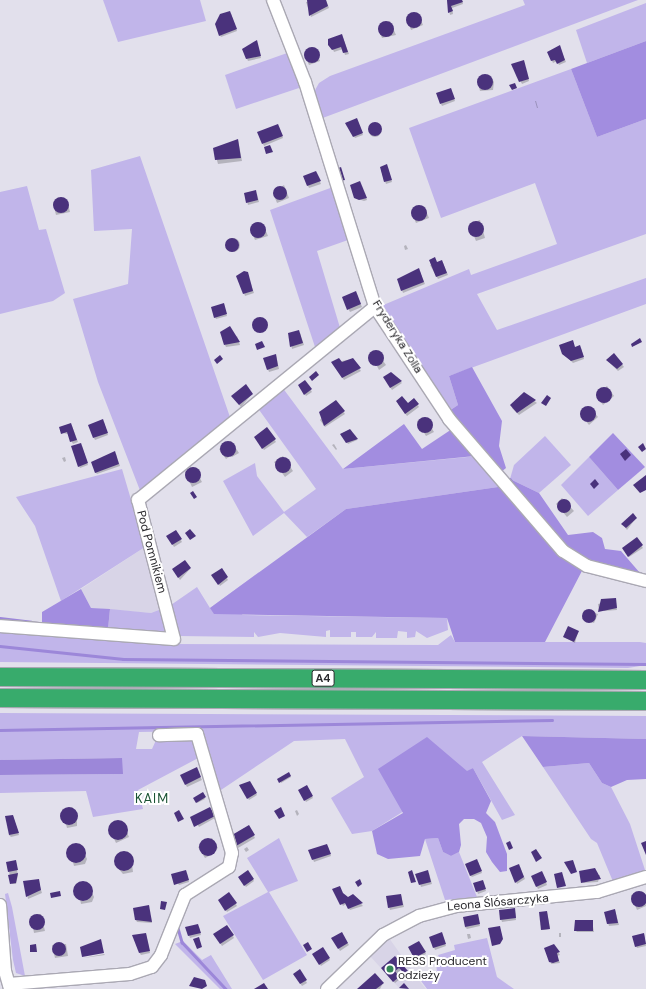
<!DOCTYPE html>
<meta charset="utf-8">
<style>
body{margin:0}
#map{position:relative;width:646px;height:989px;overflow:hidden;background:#e2e0ec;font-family:"DM Sans",sans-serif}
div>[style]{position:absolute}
.built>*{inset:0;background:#d8d4e7}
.green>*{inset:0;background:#c1b5ea}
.forest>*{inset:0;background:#a28de0}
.water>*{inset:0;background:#9c87d9}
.shadow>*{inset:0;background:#0003}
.round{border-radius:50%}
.stream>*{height:2.5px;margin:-1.25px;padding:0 1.25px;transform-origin:1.25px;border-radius:1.25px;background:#9c87d9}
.building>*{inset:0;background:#4a327c}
.roads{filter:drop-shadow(1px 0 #aaa8b3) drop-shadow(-1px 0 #aaa8b3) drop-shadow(0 1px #aaa8b3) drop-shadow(0 -1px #aaa8b3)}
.minor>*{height:12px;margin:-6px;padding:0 6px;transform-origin:6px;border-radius:6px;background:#fff}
.highway>*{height:18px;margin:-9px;padding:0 9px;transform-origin:9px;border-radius:9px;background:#38ab6c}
.dots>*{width:11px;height:11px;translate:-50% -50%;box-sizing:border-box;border:2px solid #fff;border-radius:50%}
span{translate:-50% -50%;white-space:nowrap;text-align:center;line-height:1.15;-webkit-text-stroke:4px #fff;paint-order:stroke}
.shield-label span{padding:1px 3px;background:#fff;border:1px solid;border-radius:3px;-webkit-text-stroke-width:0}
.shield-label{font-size:11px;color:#2a292d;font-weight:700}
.street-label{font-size:12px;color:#2a292d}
.poi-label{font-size:12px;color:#2a292d}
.left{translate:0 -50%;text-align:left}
.neighbourhood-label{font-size:13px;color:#1b5434;letter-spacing:1px}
</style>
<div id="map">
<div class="built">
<i style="clip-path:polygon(145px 547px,164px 608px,151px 613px,91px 608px,81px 589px)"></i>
<i style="clip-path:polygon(389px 938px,421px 983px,426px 989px,400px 989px,369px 955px)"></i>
</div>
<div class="green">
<i style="clip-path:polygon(103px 0,200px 0,206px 21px,118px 42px)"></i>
<i style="clip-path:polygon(523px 0,638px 0,320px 119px,314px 92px,319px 83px,330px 76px,525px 5px)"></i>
<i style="clip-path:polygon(646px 3px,646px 41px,587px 63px,576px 30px)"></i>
<i style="clip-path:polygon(290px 52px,302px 87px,236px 109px,225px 75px)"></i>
<i style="clip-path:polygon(571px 69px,597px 137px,646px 119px,646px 234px,477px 294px,497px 330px,646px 278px,646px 304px,449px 376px,458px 405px,449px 411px,381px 306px,469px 269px,471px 275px,557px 244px,535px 183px,441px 218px,409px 128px)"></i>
<i style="clip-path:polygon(140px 156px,231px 420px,141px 493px,98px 382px,73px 299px,128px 284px,132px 229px,94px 231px,91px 170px)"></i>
<i style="clip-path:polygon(27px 186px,39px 230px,46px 229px,65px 293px,53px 301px,0 314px,0 192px)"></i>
<i style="clip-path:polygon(333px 187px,348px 240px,317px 251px,341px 331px,316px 350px,270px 210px)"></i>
<i style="clip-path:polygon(282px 387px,343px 469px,478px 456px,505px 486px,346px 509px,307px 537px,284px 513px,253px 536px,223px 481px,255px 463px,257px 476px,284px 512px,316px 489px,257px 407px)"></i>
<i style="clip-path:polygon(545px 436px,571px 465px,539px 493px,510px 479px,514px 465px)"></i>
<i style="clip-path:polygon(589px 457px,618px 490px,588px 516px,561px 485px)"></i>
<i style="clip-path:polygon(122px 469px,145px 547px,61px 601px,35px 526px,16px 497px)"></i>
<i style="clip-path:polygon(259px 572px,242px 615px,447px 618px,448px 630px,427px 638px,416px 631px,415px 637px,407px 638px,407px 632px,398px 631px,397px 638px,376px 638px,376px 632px,372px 637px,356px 637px,356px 632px,351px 632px,351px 637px,330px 637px,330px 630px,326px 631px,326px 637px,280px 633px,258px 637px,254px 632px,254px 637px,178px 636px,168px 607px,197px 587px,210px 608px)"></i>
<i style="clip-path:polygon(164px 608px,168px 631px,163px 636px,0 623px,0 618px,108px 629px,110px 609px,151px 613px)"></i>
<i style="clip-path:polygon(0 629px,161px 644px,438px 645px,451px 635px,455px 642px,640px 642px,646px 643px,646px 665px,628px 668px,0 662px)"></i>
<i style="clip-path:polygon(0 713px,646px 716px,646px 739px,522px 736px,482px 762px,515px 815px,502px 820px,473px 768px,372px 831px,352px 834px,331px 798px,364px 777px,345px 739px,294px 741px,218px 792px,200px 731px,139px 732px,136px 749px,152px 749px,157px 738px,196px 737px,202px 756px,138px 790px,143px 809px,93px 817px,86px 791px,0 793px,0 775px,122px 774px,122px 758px,0 760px)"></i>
<i style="clip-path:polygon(589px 763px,602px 783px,611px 787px,630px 824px,646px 873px,614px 884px,597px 843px,591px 839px,543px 767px)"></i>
<i style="clip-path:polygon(279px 838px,298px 881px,269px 892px,307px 955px,263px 980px,223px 916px,268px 892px,247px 858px)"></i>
<i style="clip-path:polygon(438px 838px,443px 852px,451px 856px,459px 852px,477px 897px,445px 900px,425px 839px)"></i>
<i style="clip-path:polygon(8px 893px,12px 907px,25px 976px,16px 973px,13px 960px,5px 894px)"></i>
<i style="clip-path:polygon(487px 938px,497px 977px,514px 989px,427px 989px,416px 974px,433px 978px,437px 973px,436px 961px,440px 959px,438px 955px,455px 950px,454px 945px)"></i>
<i style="clip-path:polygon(183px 941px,202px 960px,211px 955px,232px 989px,220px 989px,175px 944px)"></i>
</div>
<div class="forest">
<i style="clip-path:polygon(646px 41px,646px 119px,597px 137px,571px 69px)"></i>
<i style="clip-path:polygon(472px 367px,502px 421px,499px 446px,506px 468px,501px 472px,485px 455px,343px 469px,404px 424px,422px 449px,452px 429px,449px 411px,458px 405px,449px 376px)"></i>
<i style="clip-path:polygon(613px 433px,645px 467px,618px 490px,589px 457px)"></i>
<i style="clip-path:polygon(510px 479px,539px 493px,568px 535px,593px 532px,602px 538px,605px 549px,621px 551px,640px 573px,593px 564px,565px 550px)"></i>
<i style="clip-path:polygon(505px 486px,584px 567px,545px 642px,455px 642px,447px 618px,214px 614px,210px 608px,346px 509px)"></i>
<i style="clip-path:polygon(81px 589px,91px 608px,110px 609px,108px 629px,42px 624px,42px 612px)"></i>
<i style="clip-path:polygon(522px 736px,646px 739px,646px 779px,627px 780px,611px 787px,602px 783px,589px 763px,543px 767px)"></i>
<i style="clip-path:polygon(427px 737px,467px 771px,473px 768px,491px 801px,486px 813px,495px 822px,507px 854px,507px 871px,500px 872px,492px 862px,486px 852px,487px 837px,481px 823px,474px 819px,464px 819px,459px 824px,461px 845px,459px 852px,451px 856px,443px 852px,438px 838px,425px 839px,420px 856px,388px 859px,377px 854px,372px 831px,403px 813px,378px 769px)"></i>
</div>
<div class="water">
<i style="clip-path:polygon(122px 758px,123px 774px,0 775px,0 760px)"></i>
</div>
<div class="shadow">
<i style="clip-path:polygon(326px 0,329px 8px,311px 17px,306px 2px)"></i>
<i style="clip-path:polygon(447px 0,462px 0,463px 4px,452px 8px,453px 14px,450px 15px)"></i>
<i style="clip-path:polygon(418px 13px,423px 25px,411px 30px,406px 17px)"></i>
<i style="clip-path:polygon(231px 14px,237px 31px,221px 37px,220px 35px)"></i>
<i style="clip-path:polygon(390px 21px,396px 35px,382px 38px,378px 28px)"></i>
<i style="clip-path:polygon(343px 38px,349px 54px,345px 55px,343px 49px,334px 52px,329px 40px)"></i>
<i style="clip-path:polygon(257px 43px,261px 58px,248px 61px,243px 49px)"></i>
<i style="clip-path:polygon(314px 47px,320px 61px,309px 65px,304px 53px)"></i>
<i style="clip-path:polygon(560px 49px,566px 62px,559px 65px,557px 61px,553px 63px,548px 52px)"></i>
<i style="clip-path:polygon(524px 63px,529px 81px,522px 84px,512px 65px)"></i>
<i style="clip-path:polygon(490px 75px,494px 82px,493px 90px,480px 91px,477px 79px)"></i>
<i style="clip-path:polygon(451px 91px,455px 101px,442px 106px,441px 104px)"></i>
<i style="clip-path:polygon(535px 101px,536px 101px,538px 108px,537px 108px)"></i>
<i style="clip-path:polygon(357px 121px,363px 135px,355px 138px,346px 123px)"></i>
<i class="round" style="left:369px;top:125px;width:12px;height:12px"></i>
<i style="clip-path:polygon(279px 128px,283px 138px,264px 146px,263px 144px)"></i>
<i style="clip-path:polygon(238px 140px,242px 161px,218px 164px,214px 149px)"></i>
<i style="clip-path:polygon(388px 168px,392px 182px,386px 184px,381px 170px)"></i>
<i style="clip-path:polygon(316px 173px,321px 184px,309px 188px,304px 177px)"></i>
<i style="clip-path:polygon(284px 185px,289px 198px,277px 203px,273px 193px)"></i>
<i style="clip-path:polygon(361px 185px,367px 200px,364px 201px,355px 198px)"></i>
<i style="clip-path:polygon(245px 194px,257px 194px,259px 202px,248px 205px)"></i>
<i style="clip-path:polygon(56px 200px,67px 200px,70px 212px,56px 215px,53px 203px)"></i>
<i style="clip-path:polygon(424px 206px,429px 218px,416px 223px,411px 211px)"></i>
<i style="clip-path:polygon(480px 220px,485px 238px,476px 241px,469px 224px)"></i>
<i style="clip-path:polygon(263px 224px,268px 236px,255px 240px,250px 228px)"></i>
<i class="round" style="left:226px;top:238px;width:14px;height:14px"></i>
<i style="clip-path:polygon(406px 245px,408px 249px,405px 250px,404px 246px)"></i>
<i style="clip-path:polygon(443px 263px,448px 275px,438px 279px,430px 265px)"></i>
<i style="clip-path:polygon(420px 272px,425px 284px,403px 293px,402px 290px)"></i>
<i style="clip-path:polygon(248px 275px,254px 293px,245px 296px,238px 276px)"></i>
<i style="clip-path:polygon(357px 295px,362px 307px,350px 312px,343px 298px)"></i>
<i style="clip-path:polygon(224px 306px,227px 316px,216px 319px,215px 317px)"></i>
<i class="round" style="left:253px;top:318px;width:14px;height:14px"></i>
<i style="clip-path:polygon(300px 333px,304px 345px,292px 349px,289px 334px)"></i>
<i style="clip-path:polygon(237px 336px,240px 345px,226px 347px,225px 345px)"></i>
<i style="clip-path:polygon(575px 348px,581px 348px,584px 359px,573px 363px,563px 353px)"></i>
<i style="clip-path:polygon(376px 351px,386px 365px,379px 370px,370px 353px)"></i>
<i style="clip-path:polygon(614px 354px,624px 367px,618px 371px,607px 360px)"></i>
<i style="clip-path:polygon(276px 355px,279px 369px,269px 372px,264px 359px)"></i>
<i style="clip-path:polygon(352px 359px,361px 371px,344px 380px,332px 363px)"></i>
<i style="clip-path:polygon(391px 373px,402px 383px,392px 390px,384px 377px)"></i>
<i style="clip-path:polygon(305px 381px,312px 392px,306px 396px,299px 385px)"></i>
<i style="clip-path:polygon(607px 386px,614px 396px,603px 405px,596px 395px)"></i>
<i style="clip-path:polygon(524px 393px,537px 403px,519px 415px,512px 408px)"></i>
<i style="clip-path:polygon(252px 394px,241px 407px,234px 399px)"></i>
<i style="clip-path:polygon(414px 399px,419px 407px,407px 416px,398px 404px,407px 404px)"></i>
<i style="clip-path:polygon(336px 401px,345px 414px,325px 427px,320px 420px)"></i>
<i style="clip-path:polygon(589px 406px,598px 417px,589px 425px,580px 414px)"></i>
<i style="clip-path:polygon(425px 417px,434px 432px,426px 436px,417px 421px)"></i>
<i style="clip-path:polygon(104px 423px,108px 435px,95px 440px,94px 438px)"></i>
<i style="clip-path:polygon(72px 426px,78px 442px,73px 444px,68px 434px,62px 433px)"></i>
<i style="clip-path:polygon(267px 428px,276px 442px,264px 450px,256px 439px)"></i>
<i style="clip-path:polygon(350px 430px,357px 440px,348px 444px,341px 434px)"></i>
<i style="clip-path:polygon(231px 441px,239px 453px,232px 457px,223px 444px)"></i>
<i style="clip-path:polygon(334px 444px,337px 449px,336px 450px,332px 445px)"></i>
<i style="clip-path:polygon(82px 446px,88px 465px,80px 468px,79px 466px)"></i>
<i style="clip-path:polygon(222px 447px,229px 457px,226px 459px,219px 449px)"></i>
<i style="clip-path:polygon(116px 454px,120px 466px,97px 474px,95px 472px)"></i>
<i style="clip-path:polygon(283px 456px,293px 471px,285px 477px,274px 462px)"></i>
<i style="clip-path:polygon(62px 458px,65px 457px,66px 461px,64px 462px)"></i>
<i style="clip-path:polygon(194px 467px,202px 482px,192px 487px,185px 472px)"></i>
<i style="clip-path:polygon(562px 498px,574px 511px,567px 517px,556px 504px)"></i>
<i style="clip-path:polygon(636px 518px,627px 530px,624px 526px)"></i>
<i style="clip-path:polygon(176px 531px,182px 542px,174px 547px,168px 536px)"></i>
<i style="clip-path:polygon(637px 539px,643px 548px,629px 557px,623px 548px)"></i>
<i style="clip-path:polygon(185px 562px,190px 569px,180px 580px,173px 569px)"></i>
<i style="clip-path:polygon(222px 570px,228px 580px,220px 586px,213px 575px)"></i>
<i style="clip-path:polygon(615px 599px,617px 610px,604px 611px,601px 606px,599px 612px,598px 604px)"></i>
<i style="clip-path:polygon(584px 610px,598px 614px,594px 623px,582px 619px)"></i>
<i style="clip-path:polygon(578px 632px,575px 643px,564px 637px)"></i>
<i style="clip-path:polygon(196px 769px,202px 780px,187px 787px,181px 776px)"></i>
<i style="clip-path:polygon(289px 773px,291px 777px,281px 783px,279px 779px)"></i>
<i style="clip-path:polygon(249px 782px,257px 795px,249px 800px,240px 786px)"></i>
<i style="clip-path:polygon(306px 787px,313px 798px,306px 802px,300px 791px)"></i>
<i style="clip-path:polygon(202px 794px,205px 799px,197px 803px,195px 798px)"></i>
<i style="clip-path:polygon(72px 807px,77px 813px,77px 826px,67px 828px,62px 809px)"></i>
<i style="clip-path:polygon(209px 808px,215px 818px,199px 827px,193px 817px)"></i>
<i style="clip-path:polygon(297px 810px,299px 814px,297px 816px,295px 811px)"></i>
<i style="clip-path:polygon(13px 816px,19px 835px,11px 837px,9px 835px)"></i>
<i style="clip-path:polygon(122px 821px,129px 837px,116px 843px,109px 828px,111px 823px)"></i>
<i style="clip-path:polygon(248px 826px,255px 838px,238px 848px,233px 835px)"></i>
<i style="clip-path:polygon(212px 838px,218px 848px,215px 850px,209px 840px)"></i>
<i style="clip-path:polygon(208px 841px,215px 853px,205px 858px,198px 847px)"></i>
<i style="clip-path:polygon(80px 844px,87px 859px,85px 864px,74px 866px,69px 846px)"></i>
<i style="clip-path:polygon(247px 847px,249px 850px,246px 852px,244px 849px)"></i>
<i style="clip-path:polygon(328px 847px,331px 856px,314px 862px,310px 851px)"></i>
<i style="clip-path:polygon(117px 854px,131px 855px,133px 872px,123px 874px,117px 867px)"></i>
<i style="clip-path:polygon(15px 861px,18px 875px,16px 884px,12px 884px,9px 872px)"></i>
<i style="clip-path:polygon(478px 862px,482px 873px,472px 877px,470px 875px)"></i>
<i style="clip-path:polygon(520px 867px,525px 879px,517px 884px,516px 882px)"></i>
<i style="clip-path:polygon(248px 872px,254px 881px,246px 887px,239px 878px)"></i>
<i style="clip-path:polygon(187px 873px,189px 882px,179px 885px,176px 880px,175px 885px,172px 875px)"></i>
<i style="clip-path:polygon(429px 873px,432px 884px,421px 887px,417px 874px)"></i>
<i style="clip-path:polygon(543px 875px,547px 885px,538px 889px,532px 877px)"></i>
<i style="clip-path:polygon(600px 875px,598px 882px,582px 883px,597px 875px)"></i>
<i style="clip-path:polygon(38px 880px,42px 893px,28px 899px,25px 882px)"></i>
<i style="clip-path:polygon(87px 882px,94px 897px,92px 902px,81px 904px,77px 884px)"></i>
<i style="clip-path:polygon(483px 883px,486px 891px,478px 894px,477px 891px)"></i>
<i style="clip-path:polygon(333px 890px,348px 898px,353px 895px,363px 906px,350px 910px,346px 904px,343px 906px)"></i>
<i style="clip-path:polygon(644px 892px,646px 906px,637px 910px,631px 895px)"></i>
<i style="clip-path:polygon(229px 893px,237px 906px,227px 912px,219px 900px)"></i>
<i style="clip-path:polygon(401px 895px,404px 907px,390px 910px,389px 907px)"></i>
<i style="clip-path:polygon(148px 906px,152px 923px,137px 922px,136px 920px)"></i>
<i style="clip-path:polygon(615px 910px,619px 925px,609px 926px,608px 923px)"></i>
<i style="clip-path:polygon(515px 911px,516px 920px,502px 922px,501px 919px)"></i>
<i style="clip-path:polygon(547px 912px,550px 929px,543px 930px,542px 930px)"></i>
<i style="clip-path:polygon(41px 914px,45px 931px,34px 933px,31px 916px)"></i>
<i style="clip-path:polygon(478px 918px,480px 926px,467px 929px,465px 927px)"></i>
<i style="clip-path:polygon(592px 921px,594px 932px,577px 932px,575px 930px)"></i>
<i style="clip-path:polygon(227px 926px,234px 938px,222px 946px,214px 934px)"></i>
<i style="clip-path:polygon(199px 927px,201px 935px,190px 938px,186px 928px)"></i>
<i style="clip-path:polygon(341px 933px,349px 945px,340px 951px,333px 938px)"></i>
<i style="clip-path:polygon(559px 933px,561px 933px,561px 937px,559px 937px)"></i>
<i style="clip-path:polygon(146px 934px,150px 953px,141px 955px,139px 952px)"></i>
<i style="clip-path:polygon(467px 934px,470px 934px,471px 938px,468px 939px)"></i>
<i style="clip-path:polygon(644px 934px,646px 946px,637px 948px,636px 946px)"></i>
<i style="clip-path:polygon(442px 936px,446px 946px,435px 950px,430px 937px)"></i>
<i style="clip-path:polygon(419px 942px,426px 954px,417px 959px,410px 947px)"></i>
<i style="clip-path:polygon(66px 944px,68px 956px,55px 958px,52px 945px)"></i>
<i style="clip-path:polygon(554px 946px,560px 955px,557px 956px,560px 963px,551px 964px)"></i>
<i style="clip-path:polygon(323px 948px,330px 960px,321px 966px,313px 954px)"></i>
<i style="clip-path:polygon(104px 954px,105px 955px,83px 958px)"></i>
<i style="clip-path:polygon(395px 957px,409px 974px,407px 976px,400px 968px,400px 979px,395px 983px,384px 970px)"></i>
<i style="clip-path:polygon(300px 971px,307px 983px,302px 986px,294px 974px)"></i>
<i style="clip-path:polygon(383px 983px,380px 989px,358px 989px)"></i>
</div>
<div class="stream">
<i style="left:510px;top:479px;width:21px;rotate:53deg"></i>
<i style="left:634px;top:572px;width:6px;rotate:9deg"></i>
<i style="left:0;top:618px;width:31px;rotate:7deg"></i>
<i style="left:0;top:646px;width:124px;rotate:6deg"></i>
<i style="left:123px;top:659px;width:523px;rotate:0.55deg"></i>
<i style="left:0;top:730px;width:552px;rotate:-1.04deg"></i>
<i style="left:178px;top:928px;width:15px;rotate:74deg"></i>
<i style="left:182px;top:942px;width:64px;rotate:46.9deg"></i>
</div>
<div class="building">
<i style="clip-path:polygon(307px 0,326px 0,328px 6px,309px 16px)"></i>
<i style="clip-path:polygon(447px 0,462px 0,463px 2px,451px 6px,453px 11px,448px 13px)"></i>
<i style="clip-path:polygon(230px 11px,237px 29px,219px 36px,215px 24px,220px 14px)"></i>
<i class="round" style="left:406px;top:12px;width:16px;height:16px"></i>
<i class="round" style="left:378px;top:21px;width:16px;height:16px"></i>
<i style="clip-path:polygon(342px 34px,348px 52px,343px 53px,341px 47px,332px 50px,328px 45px,328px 39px)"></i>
<i style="clip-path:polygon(257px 40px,261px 56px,246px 59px,242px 49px)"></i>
<i style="clip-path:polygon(560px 45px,565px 60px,557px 64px,555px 60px,551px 61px,547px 52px)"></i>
<i class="round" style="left:304px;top:47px;width:16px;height:16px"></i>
<i style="clip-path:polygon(524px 60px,529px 79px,519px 82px,511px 64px)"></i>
<i class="round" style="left:477px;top:74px;width:16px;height:16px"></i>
<i style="clip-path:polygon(515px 83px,517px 88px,512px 90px,509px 85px)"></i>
<i style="clip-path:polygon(451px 88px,455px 99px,440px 104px,436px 93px)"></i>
<i style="clip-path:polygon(357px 118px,363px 133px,353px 137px,345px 123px)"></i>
<i class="round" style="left:368px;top:122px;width:14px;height:14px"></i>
<i style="clip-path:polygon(278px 124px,283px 136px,262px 144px,257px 132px)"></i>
<i style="clip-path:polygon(238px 139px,241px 158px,215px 160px,213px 148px)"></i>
<i style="clip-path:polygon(270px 145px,273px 152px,266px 154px,264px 147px)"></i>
<i style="clip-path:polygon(387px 164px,392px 180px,384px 182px,380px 167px)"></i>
<i style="clip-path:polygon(341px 167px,345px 180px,340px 181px,336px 169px)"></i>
<i style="clip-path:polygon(316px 171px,321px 181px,307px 186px,303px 176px)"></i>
<i style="clip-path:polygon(360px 181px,367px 198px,359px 200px,354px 198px,350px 185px)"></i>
<i class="round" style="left:273px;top:186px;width:14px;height:14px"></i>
<i style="clip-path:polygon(256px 190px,258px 200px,246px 203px,244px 193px)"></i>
<i class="round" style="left:53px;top:197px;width:16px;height:16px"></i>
<i class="round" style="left:411px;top:205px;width:16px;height:16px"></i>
<i class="round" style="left:468px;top:221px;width:16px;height:16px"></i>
<i class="round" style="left:250px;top:222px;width:16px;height:16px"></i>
<i class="round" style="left:225px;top:238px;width:14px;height:14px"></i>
<i style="clip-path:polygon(435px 257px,437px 262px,442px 260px,447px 273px,436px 277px,429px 260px)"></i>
<i style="clip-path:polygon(419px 268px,424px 282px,401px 291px,397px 279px)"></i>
<i style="clip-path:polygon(244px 271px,248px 272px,253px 291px,243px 294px,236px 276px)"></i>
<i style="clip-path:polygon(356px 291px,361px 304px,347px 310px,342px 297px)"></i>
<i style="clip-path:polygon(224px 303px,227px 314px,214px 318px,211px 307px)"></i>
<i class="round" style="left:252px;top:317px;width:16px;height:16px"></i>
<i style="clip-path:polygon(230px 326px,240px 342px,224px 345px,220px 332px)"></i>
<i style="clip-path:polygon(299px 330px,303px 343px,290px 347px,288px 333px)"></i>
<i style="clip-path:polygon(640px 338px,642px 342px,632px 347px,631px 344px)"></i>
<i style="clip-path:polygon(573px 340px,575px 347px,580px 345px,584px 357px,571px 361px,562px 354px,559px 345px)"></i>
<i style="clip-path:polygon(262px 341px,265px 347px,257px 350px,255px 344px)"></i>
<i class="round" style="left:368px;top:350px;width:16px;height:16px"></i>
<i style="clip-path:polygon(614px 353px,623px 364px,617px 369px,606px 360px)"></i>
<i style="clip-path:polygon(276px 354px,278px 366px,267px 370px,263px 358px)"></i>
<i style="clip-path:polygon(220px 355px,223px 359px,217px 364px,214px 360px)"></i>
<i style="clip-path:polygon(339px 358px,342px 362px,353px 358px,361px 368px,342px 378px,331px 362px)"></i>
<i style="clip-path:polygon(316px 371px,319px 375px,312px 381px,309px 377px)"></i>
<i style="clip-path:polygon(391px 372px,402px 381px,390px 388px,383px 377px)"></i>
<i style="clip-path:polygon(305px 380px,312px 389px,304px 395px,298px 385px)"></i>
<i style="clip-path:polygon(246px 384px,253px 394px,239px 405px,231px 396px)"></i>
<i class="round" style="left:596px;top:387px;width:16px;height:16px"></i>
<i style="clip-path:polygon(524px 392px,536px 400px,517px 413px,510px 405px)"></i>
<i style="clip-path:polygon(547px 395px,551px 398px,546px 406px,541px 403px)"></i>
<i style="clip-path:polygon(402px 396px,408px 403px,414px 398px,419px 404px,405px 414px,396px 401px)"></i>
<i style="clip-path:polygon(336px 400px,345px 411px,324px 426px,319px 412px)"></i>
<i class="round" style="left:580px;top:406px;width:16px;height:16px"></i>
<i class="round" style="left:417px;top:417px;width:16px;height:16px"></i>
<i style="clip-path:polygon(103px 419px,108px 433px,93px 438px,88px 425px)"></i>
<i style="clip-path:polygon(71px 423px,77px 440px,70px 442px,67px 432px,61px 434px,59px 427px)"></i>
<i style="clip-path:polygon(267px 427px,276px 439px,262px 449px,254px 437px)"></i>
<i style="clip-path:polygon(350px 429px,358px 439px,346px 443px,340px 434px)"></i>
<i class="round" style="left:220px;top:441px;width:16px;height:16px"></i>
<i style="clip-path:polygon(81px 443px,88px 463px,78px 467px,71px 446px)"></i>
<i style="clip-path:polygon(643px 443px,646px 449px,642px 452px,638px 447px)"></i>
<i style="clip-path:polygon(626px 449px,631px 455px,625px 461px,620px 454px)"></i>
<i style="clip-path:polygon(115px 451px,119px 464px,95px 473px,91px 462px)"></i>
<i class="round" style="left:275px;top:457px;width:16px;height:16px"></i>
<i class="round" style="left:185px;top:467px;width:16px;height:16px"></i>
<i style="clip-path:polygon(646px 475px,646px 490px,640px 493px,633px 485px)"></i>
<i style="clip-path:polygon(595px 479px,599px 484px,594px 489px,590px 484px)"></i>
<i style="clip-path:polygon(193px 491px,197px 497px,194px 499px,190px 493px)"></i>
<i class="round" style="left:557px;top:499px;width:14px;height:14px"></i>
<i style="clip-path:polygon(633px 513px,637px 518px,626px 528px,621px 524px)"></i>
<i style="clip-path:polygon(190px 529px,196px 536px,190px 540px,185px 533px)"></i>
<i style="clip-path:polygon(176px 530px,182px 539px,172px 545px,166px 536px)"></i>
<i style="clip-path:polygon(637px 537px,643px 545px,628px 557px,622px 548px)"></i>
<i style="clip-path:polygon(185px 560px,191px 568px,178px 578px,172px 569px)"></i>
<i style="clip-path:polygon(222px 568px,228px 577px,218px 585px,211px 575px)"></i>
<i style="clip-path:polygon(616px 598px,617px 608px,598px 612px,601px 599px)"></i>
<i class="round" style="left:582px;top:609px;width:14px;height:14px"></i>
<i style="clip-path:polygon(568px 626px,579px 631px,574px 642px,563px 637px)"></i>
<i style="clip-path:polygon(197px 767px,201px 777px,185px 785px,180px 775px)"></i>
<i style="clip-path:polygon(289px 772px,291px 776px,279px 783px,277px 779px)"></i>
<i style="clip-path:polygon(250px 781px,257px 793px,247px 799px,239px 785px)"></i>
<i style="clip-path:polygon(307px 785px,313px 796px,304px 801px,298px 790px)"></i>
<i style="clip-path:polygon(203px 792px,206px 797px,196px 803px,193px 798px)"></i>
<i class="round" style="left:60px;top:807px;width:18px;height:18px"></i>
<i style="clip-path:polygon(210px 807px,215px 816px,194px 827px,190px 817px)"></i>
<i style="clip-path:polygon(281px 807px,285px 816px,279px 819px,274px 811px)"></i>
<i style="clip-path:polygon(179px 810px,184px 819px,178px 822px,174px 813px)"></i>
<i style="clip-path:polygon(13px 815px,19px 833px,9px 835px,5px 816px)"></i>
<i class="round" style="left:108px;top:820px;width:20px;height:20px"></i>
<i style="clip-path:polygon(249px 825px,255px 835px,236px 846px,232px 835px)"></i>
<i class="round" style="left:199px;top:838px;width:18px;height:18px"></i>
<i style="clip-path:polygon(510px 841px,513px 848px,509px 850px,506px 843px)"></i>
<i style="clip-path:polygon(646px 841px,646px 855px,641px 843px)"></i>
<i class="round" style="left:66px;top:843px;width:20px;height:20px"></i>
<i style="clip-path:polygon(327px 844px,331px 854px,312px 860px,308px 850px)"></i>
<i style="clip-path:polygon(536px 849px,542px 858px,536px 862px,531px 852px)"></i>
<i class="round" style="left:114px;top:851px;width:20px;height:20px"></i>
<i style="clip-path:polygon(477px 859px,482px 871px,470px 876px,465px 864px)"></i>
<i style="clip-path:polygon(16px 860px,18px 870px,8px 872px,6px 862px)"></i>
<i style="clip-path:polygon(573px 860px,577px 872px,571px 874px,564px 862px)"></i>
<i style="clip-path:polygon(519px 864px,524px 877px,515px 883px,509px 868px)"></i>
<i style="clip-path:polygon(595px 868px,601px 879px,581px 883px,579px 871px)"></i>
<i style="clip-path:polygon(186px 870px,189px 880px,174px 885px,171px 874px)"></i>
<i style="clip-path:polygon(248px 870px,254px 879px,244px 886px,238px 877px)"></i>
<i style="clip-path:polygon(412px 870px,416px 882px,411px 883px,408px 872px)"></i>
<i style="clip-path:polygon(428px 870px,431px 882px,419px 885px,415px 874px)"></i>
<i style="clip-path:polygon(542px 871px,547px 882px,536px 887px,531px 876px)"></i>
<i style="clip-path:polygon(562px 872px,566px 886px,557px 888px,554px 874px)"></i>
<i style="clip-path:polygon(18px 873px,16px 883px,10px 884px,8px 875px)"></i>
<i style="clip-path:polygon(39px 879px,41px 890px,26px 897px,23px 881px)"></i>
<i style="clip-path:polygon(360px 879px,362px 884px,358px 887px,355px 882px)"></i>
<i style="clip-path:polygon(483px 880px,486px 889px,476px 892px,473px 883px)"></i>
<i class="round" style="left:73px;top:881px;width:20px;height:20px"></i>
<i style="clip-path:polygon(340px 886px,343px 893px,348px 897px,353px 894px,363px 903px,348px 909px,345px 903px,340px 905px,332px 889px)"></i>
<i style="clip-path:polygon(60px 891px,61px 896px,51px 898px,50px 893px)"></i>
<i class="round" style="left:631px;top:891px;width:16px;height:16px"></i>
<i style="clip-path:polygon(229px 892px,237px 903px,225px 911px,218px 900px)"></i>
<i style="clip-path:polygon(401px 894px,403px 905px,388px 908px,386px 896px)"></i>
<i style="clip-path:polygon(161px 901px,167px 902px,165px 910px,160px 909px)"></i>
<i style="clip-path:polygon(149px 905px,152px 922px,135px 920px,133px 908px)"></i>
<i style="clip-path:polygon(515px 908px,516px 918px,500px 920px,499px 910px)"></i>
<i style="clip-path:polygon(615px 909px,618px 923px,607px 924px,604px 912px)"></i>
<i style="clip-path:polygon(547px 911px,550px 929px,541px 930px,539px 912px)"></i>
<i style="clip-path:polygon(478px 914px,480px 924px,465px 927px,463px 917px)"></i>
<i class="round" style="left:29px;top:914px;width:16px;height:16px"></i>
<i style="clip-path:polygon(575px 920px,593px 920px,593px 931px,574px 931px)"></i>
<i style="clip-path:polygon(198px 924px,201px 933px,188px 936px,185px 927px)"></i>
<i style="clip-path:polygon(227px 925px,234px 935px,220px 944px,213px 934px)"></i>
<i style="clip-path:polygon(500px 926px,503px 939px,500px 944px,492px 946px,488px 928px)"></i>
<i style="clip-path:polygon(342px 932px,348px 943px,338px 949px,331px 938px)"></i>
<i style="clip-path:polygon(442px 932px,446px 944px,433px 948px,429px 937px)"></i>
<i style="clip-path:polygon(146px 933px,150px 951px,139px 953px,132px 935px)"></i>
<i style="clip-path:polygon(644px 933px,646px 944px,635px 947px,632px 936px)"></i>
<i style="clip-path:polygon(199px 937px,202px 947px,197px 949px,193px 939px)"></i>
<i style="clip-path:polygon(101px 939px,104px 953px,82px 957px,80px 947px)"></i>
<i style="clip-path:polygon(419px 941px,426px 952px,414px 958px,408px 947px)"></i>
<i class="round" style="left:52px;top:942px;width:14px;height:14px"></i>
<i style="clip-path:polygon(308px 942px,312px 949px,307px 952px,303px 945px)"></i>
<i style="clip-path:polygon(36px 944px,37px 952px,30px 952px,30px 945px)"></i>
<i style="clip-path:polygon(554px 944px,560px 952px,557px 953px,559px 961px,553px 963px,549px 962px,544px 948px)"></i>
<i style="clip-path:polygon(323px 947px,330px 958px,319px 965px,312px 954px)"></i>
<i style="clip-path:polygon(395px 956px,408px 971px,405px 974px,399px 968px,395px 971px,399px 977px,393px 982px,381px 968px)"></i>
<i style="clip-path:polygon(300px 969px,307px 980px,300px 984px,293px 974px)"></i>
<i style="clip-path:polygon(375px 973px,384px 983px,376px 989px,357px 989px)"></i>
<i style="clip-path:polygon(194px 977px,205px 980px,207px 986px,202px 989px,189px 986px)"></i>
<i style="clip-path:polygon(264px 983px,268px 989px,254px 989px)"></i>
<i style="clip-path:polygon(404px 983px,409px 989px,399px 988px)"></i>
</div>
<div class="roads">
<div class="minor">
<i style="left:273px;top:0;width:88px;rotate:68.7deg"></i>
<i style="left:305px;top:82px;width:236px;rotate:72.7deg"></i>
<i style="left:375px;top:307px;width:134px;rotate:56.5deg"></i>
<i style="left:449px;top:419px;width:174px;rotate:49.2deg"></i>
<i style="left:563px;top:551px;width:28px;rotate:32deg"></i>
<i style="left:587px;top:566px;width:61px;rotate:14.3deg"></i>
<i style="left:0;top:626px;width:174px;rotate:4.3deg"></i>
<i style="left:174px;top:639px;width:144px;rotate:-104.5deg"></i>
<i style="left:138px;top:500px;width:306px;rotate:-39.2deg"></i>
<i style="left:0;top:905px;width:66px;rotate:85.7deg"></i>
<i style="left:5px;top:971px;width:19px;rotate:74deg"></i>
<i style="left:9px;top:984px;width:121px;rotate:-4.7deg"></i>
<i style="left:130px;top:974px;width:23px;rotate:-18deg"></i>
<i style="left:152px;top:967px;width:15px;rotate:-53deg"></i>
<i style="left:161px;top:955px;width:65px;rotate:-68.2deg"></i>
<i style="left:185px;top:895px;width:52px;rotate:-32.5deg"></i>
<i style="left:229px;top:867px;width:14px;rotate:-78deg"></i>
<i style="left:232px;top:853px;width:124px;rotate:-106.4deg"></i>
<i style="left:197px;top:734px;width:38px;rotate:178deg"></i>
<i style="left:327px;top:989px;width:78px;rotate:-44deg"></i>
<i style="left:383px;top:935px;width:41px;rotate:-27.8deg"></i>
<i style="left:419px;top:916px;width:38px;rotate:-15deg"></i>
<i style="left:456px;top:906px;width:142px;rotate:-5.7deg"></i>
<i style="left:597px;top:892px;width:51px;rotate:-17deg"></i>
</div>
<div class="highway">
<i style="left:0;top:677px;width:646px;rotate:0.27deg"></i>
<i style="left:0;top:698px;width:646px;rotate:0.27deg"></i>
</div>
</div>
<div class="dots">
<i style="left:390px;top:969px;background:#348556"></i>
</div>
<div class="shield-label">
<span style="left:323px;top:678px">A4</span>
</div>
<div class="street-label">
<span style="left:397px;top:337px;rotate:58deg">Fryderyka Zolla</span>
<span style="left:151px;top:552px;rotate:75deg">Pod Pomnikiem</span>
<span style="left:498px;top:903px;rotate:-5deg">Leona Ślósarczyka</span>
</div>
<div class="poi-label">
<span class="left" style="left:398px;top:969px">RESS Producent<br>odzieży</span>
</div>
<div class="neighbourhood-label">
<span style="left:152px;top:799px">KAIM</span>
</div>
</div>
